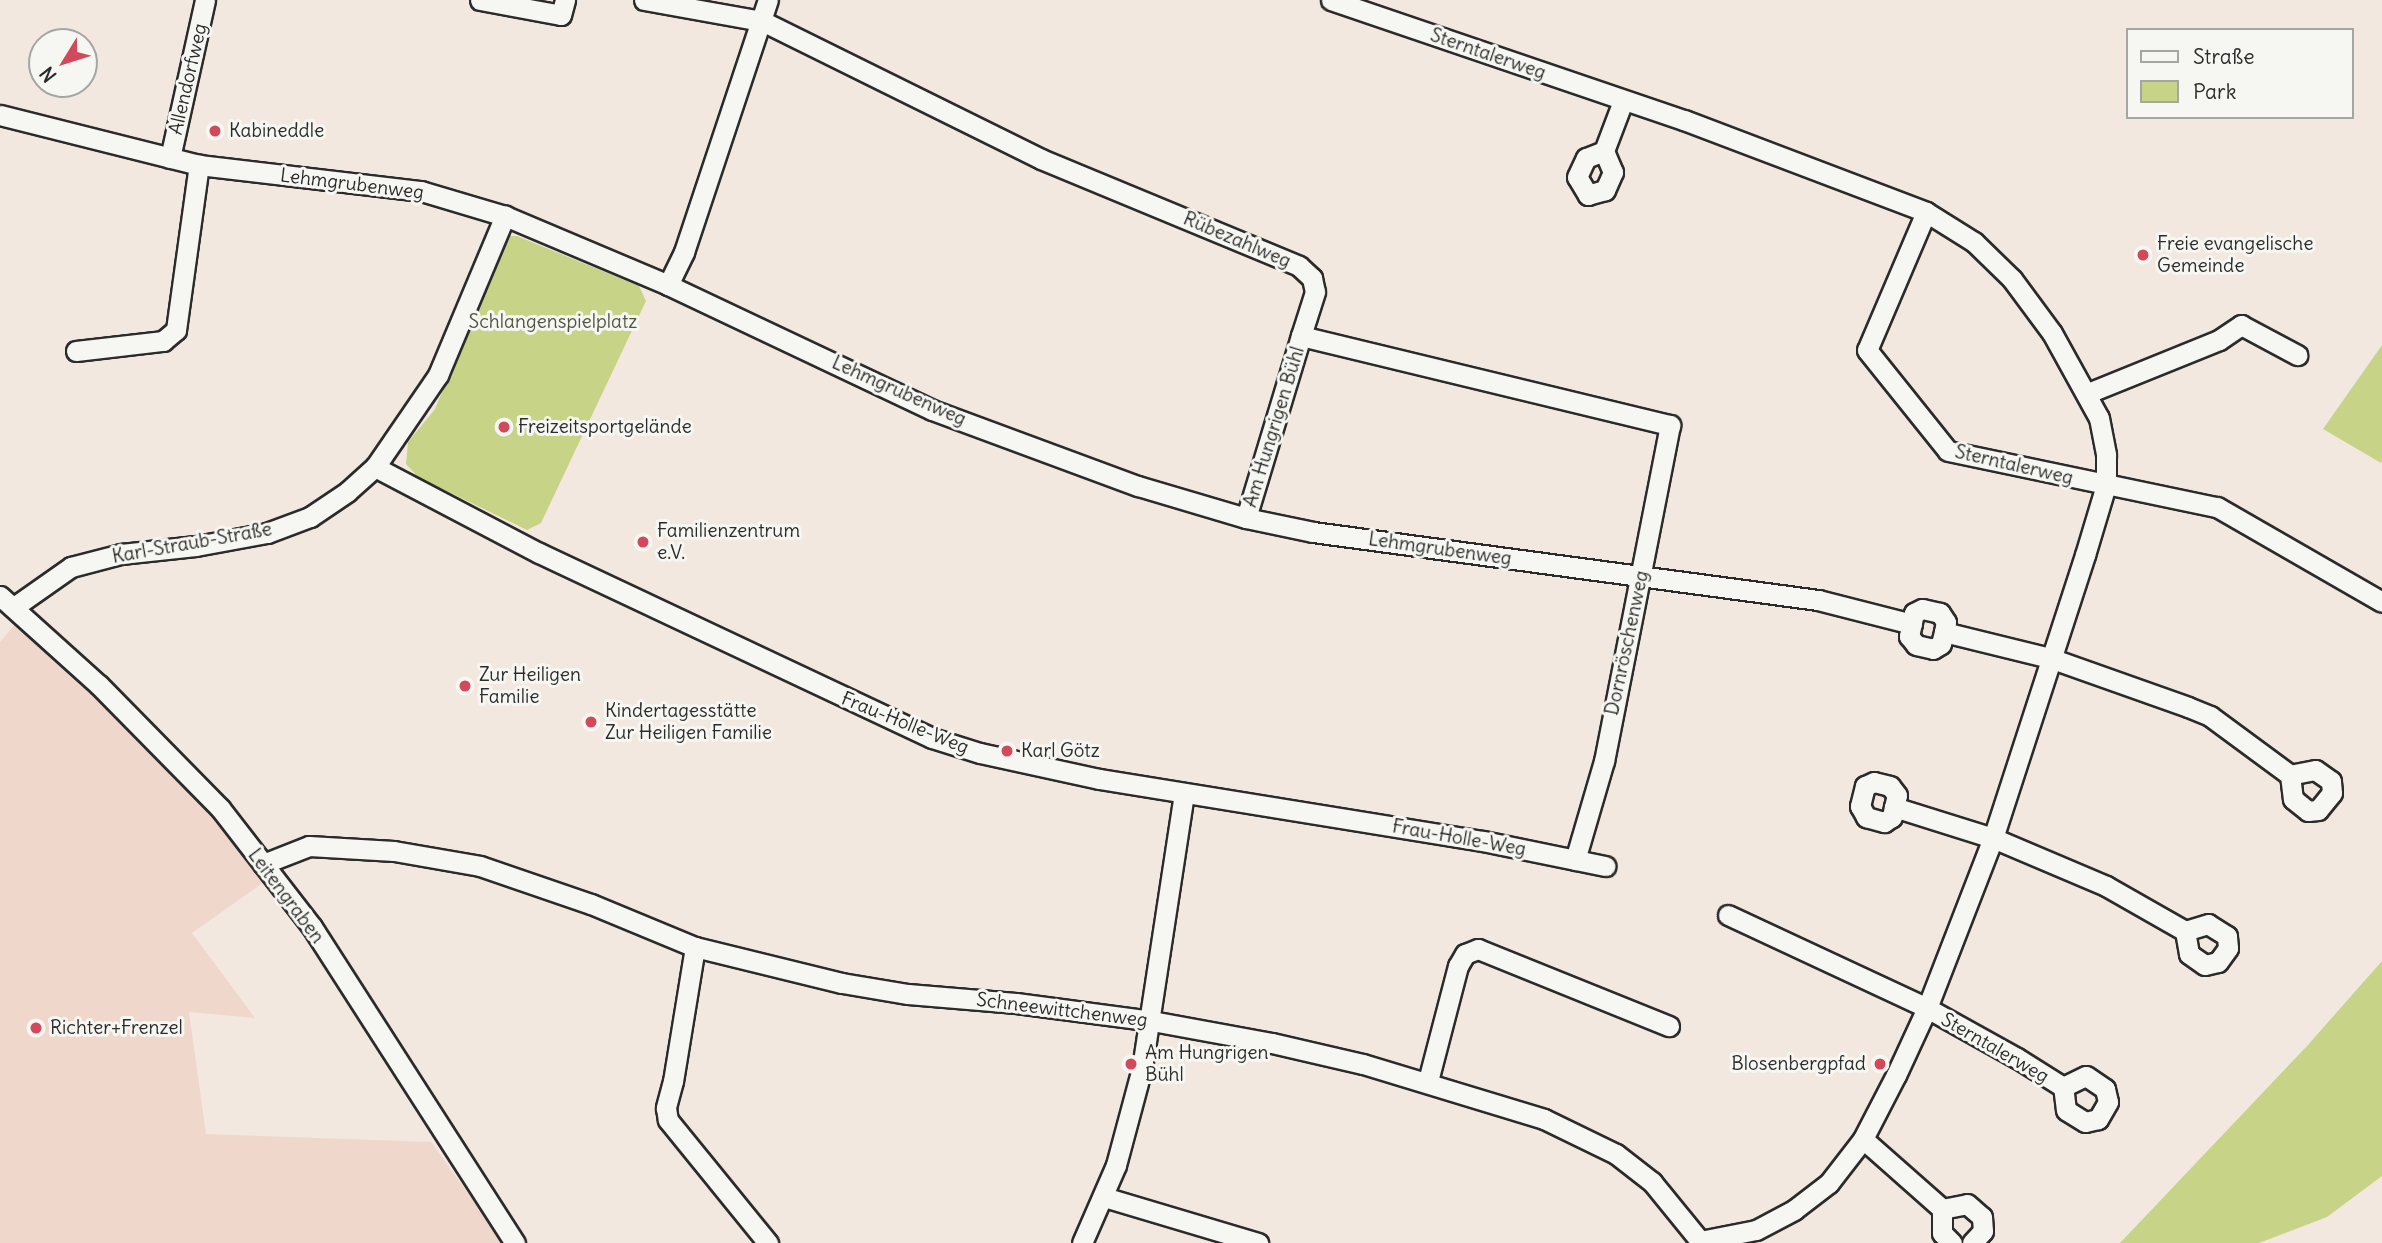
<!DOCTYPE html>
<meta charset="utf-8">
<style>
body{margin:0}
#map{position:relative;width:2382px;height:1243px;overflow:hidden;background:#f3e8e0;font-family:Delius,sans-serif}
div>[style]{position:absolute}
.built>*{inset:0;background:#efd7cb}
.green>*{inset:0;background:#c7d488}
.roads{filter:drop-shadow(2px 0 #2b2b2b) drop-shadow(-2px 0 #2b2b2b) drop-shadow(0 2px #2b2b2b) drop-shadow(0 -2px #2b2b2b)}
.minor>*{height:19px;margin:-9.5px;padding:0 9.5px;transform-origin:9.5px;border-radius:9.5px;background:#f6f6f2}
.dots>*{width:19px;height:19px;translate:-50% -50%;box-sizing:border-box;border:4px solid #f6f6f2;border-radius:50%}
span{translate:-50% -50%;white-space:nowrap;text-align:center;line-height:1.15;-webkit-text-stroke:6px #f6f6f2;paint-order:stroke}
.street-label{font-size:19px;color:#2b2b2b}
.poi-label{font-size:19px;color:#2b2b2b}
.left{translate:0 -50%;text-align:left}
.right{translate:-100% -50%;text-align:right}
.park-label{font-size:19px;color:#525542}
.legend{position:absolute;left:2126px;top:28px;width:228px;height:91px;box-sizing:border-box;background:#f6f6f2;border:2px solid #a5a5a2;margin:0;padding:9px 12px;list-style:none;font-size:21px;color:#2b2b2b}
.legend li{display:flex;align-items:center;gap:14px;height:35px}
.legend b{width:35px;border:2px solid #a5a5a2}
.north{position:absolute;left:28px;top:28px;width:70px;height:70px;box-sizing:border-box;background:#f6f6f2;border:2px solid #a5a5a2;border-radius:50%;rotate:232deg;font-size:19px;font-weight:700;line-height:28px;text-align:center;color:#2b2b2b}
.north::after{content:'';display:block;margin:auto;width:24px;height:32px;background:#d1495b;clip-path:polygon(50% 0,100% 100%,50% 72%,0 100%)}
</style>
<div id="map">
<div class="built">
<i style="clip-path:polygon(17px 622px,94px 693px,212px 812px,264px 882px,192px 933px,255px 1018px,189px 1012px,206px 1134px,431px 1142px,504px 1243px,0 1243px,0 642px)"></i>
</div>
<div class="green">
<i style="clip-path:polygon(504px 236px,517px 236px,639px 286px,646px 301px,541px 523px,527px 530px,418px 477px,406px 464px,408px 442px,435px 409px)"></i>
<i style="clip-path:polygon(2382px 345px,2382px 461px,2381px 463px,2323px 429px)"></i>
<i style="clip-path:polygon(2382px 961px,2382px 1176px,2327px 1217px,2259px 1243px,2120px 1243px,2307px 1046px)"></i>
</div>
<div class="roads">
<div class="minor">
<i style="left:480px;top:0;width:82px;rotate:10.5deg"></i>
<i style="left:561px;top:15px;width:16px;rotate:-75deg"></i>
<i style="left:644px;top:0;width:120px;rotate:10.1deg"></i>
<i style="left:762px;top:21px;width:311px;rotate:26.3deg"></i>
<i style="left:1041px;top:159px;width:279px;rotate:22.5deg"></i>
<i style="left:1299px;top:266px;width:18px;rotate:43deg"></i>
<i style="left:1312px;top:278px;width:14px;rotate:78deg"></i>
<i style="left:1315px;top:292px;width:46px;rotate:107.7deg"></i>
<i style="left:1301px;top:336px;width:380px;rotate:13.6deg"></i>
<i style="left:1670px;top:425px;width:342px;rotate:101.1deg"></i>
<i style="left:1604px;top:761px;width:103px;rotate:106.3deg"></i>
<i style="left:1331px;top:0;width:373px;rotate:18.8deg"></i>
<i style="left:1684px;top:120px;width:259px;rotate:20.8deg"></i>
<i style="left:1926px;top:212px;width:57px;rotate:32deg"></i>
<i style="left:1974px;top:242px;width:53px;rotate:44.2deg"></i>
<i style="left:2012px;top:279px;width:67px;rotate:53.5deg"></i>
<i style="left:2052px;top:333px;width:97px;rotate:61.1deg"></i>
<i style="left:2099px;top:418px;width:38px;rotate:79deg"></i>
<i style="left:2106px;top:455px;width:30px;rotate:90deg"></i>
<i style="left:2106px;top:485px;width:73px;rotate:106.7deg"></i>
<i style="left:2085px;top:555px;width:298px;rotate:108deg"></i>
<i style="left:1993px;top:838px;width:182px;rotate:111.2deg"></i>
<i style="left:1927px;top:1008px;width:74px;rotate:114.8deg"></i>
<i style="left:1896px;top:1075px;width:72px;rotate:117.3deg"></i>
<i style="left:1863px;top:1139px;width:56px;rotate:127.7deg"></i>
<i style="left:1829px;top:1183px;width:44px;rotate:142.4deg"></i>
<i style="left:1794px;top:1210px;width:43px;rotate:152.2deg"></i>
<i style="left:1756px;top:1230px;width:57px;rotate:168.9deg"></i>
<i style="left:0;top:115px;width:205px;rotate:14.1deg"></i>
<i style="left:199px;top:165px;width:224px;rotate:6.7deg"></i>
<i style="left:421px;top:191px;width:88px;rotate:16.6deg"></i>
<i style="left:505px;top:216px;width:177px;rotate:22.9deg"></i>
<i style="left:668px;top:285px;width:292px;rotate:25.3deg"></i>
<i style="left:932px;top:410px;width:220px;rotate:20.3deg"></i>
<i style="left:1138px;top:486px;width:113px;rotate:16.5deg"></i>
<i style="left:1246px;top:518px;width:68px;rotate:11.8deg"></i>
<i style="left:1313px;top:532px;width:510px;rotate:7.67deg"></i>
<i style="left:1818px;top:600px;width:97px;rotate:14.3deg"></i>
<i style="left:1604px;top:151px;width:23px;rotate:67deg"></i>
<i style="left:1613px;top:172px;width:20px;rotate:114deg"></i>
<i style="left:1605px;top:190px;width:18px;rotate:164deg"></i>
<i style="left:1588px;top:195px;width:21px;rotate:-121deg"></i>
<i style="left:1577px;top:177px;width:21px;rotate:-65deg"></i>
<i style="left:1586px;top:158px;width:19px;rotate:-21deg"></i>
<i style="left:1604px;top:151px;width:53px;rotate:-69.2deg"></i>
<i style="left:170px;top:158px;width:162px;rotate:-77.5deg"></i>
<i style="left:1926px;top:212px;width:150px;rotate:113.1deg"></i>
<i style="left:1867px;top:350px;width:129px;rotate:51.3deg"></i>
<i style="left:1948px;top:451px;width:275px;rotate:11.8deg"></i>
<i style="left:2217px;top:507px;width:190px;rotate:29.9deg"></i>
<i style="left:668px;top:285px;width:37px;rotate:-64deg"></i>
<i style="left:684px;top:252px;width:266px;rotate:-71.6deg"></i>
<i style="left:76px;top:351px;width:88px;rotate:-6.6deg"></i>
<i style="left:163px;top:341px;width:17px;rotate:-40deg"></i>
<i style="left:176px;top:330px;width:167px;rotate:-82.1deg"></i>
<i style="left:2088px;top:393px;width:141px;rotate:-22deg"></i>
<i style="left:2219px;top:340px;width:27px;rotate:-34deg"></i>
<i style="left:2241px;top:325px;width:64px;rotate:28.2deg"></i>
<i style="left:375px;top:467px;width:185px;rotate:27.7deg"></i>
<i style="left:539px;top:553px;width:434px;rotate:25.2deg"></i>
<i style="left:932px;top:738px;width:50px;rotate:17.4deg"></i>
<i style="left:980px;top:753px;width:122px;rotate:12.3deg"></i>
<i style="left:1099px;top:779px;width:389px;rotate:9.2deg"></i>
<i style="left:1483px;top:841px;width:125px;rotate:11.6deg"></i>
<i style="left:1246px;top:518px;width:190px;rotate:-73.2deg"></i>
<i style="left:0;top:596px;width:133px;rotate:42deg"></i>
<i style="left:99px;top:685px;width:173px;rotate:45.5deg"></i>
<i style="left:220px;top:808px;width:150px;rotate:52.3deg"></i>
<i style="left:312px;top:927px;width:376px;rotate:57.3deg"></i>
<i style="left:14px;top:607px;width:70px;rotate:-35.1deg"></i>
<i style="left:71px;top:567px;width:52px;rotate:-14.6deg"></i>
<i style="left:121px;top:554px;width:75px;rotate:-6.1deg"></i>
<i style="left:196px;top:546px;width:72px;rotate:-10.4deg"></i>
<i style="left:267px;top:533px;width:46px;rotate:-20.4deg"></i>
<i style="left:310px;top:517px;width:45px;rotate:-34deg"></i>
<i style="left:347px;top:492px;width:38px;rotate:-42deg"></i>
<i style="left:375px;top:467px;width:112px;rotate:-55.6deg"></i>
<i style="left:438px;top:375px;width:173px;rotate:-67.2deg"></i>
<i style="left:1944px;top:632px;width:10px;rotate:-79deg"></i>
<i style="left:1946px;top:622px;width:11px;rotate:-124deg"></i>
<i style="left:1940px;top:613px;width:18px;rotate:-167deg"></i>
<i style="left:1922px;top:609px;width:9px;rotate:153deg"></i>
<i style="left:1914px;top:613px;width:24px;rotate:102deg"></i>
<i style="left:1909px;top:636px;width:11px;rotate:52deg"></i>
<i style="left:1916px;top:645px;width:17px;rotate:13deg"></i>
<i style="left:1933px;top:649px;width:9px;rotate:-32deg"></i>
<i style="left:1941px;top:644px;width:12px;rotate:-76deg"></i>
<i style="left:1944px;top:632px;width:109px;rotate:13.8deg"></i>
<i style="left:2050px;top:658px;width:146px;rotate:19.5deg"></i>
<i style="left:2188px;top:707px;width:24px;rotate:22deg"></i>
<i style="left:2210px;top:716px;width:99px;rotate:36.4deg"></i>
<i style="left:2290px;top:775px;width:24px;rotate:83deg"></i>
<i style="left:2293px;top:799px;width:19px;rotate:39deg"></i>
<i style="left:2308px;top:811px;width:10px;rotate:-6deg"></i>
<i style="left:2318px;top:810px;width:22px;rotate:-51deg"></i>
<i style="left:2332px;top:793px;width:12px;rotate:-95deg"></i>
<i style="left:2331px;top:781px;width:19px;rotate:-145deg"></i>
<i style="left:2315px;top:770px;width:25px;rotate:169deg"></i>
<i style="left:1894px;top:807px;width:12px;rotate:-76deg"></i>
<i style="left:1897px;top:795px;width:11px;rotate:-128deg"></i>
<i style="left:1890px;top:786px;width:16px;rotate:-166deg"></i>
<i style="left:1874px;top:782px;width:10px;rotate:156deg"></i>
<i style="left:1865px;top:786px;width:21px;rotate:104deg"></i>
<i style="left:1860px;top:806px;width:13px;rotate:61deg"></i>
<i style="left:1866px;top:817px;width:19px;rotate:16deg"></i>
<i style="left:1884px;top:822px;width:9px;rotate:-32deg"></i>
<i style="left:1892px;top:817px;width:10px;rotate:-79deg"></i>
<i style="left:1894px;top:807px;width:104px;rotate:17.4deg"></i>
<i style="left:1993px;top:838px;width:123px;rotate:23deg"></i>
<i style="left:2106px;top:886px;width:91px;rotate:29.7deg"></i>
<i style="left:2185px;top:931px;width:23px;rotate:80deg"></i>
<i style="left:2189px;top:954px;width:19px;rotate:35deg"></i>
<i style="left:2205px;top:965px;width:13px;rotate:-13deg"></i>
<i style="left:2218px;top:962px;width:17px;rotate:-54deg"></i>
<i style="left:2228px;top:948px;width:12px;rotate:-95deg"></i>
<i style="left:2227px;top:936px;width:22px;rotate:-148deg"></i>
<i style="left:2208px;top:924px;width:24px;rotate:163deg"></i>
<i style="left:263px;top:864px;width:49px;rotate:-21.4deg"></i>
<i style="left:309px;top:846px;width:85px;rotate:3.4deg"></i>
<i style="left:394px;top:851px;width:87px;rotate:9.9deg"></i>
<i style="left:480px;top:866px;width:117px;rotate:18.9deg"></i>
<i style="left:591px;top:904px;width:113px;rotate:22.5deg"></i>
<i style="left:695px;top:947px;width:151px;rotate:13.8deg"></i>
<i style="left:842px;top:983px;width:67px;rotate:9.5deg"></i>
<i style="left:908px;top:994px;width:108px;rotate:4.8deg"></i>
<i style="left:1016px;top:1003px;width:137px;rotate:7.5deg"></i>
<i style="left:1152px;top:1021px;width:122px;rotate:10.4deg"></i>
<i style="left:1272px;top:1043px;width:93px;rotate:13deg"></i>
<i style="left:1363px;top:1064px;width:189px;rotate:16.9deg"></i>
<i style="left:1544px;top:1119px;width:80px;rotate:25.9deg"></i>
<i style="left:1616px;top:1154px;width:46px;rotate:37.9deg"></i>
<i style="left:1652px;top:1182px;width:76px;rotate:50.9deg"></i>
<i style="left:1728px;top:915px;width:220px;rotate:25deg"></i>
<i style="left:1927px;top:1008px;width:103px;rotate:29.1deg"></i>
<i style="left:2017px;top:1058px;width:54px;rotate:32.2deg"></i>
<i style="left:2063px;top:1087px;width:25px;rotate:-26deg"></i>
<i style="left:2086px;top:1076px;width:23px;rotate:34deg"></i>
<i style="left:2105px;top:1089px;width:13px;rotate:77deg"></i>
<i style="left:2108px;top:1102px;width:20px;rotate:120deg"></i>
<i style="left:2098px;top:1119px;width:13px;rotate:167deg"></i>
<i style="left:2085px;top:1122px;width:22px;rotate:-148deg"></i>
<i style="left:2066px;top:1110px;width:23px;rotate:-97deg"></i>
<i style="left:695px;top:947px;width:136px;rotate:99.3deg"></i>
<i style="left:673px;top:1081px;width:28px;rotate:105deg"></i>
<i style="left:666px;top:1108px;width:12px;rotate:81deg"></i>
<i style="left:668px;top:1120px;width:159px;rotate:50.9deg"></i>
<i style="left:1428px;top:1081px;width:119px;rotate:-75.4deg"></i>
<i style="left:1458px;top:966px;width:14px;rotate:-60deg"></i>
<i style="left:1465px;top:954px;width:14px;rotate:-21deg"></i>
<i style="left:1478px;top:949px;width:206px;rotate:22deg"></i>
<i style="left:1863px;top:1139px;width:106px;rotate:41.5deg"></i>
<i style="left:1942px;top:1209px;width:24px;rotate:90deg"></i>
<i style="left:1942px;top:1233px;width:14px;rotate:45deg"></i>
<i style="left:1104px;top:1197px;width:161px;rotate:16.6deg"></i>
<i style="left:1942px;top:1209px;width:25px;rotate:-11deg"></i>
<i style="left:1967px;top:1204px;width:20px;rotate:41deg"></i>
<i style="left:1982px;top:1217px;width:14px;rotate:86deg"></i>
<i style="left:1983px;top:1231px;width:16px;rotate:133deg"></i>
<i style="left:1082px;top:1243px;width:85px;rotate:-66.4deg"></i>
<i style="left:1116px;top:1165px;width:100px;rotate:-75deg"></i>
<i style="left:1142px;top:1068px;width:277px;rotate:-81.3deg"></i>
</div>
</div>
<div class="dots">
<i style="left:215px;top:131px;background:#d1495b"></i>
<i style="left:2143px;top:255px;background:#d1495b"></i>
<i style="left:504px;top:427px;background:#d1495b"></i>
<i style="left:643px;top:542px;background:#d1495b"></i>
<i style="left:465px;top:686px;background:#d1495b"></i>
<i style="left:591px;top:722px;background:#d1495b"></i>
<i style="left:1007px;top:751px;background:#d1495b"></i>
<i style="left:36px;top:1028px;background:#d1495b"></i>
<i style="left:1131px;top:1064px;background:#d1495b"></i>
<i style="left:1880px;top:1064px;background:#d1495b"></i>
</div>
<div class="street-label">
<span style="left:1488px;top:54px;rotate:19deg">Sterntalerweg</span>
<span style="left:188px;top:79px;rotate:-77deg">Allendorfweg</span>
<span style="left:352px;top:184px;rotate:7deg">Lehmgrubenweg</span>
<span style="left:1237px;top:240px;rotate:23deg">Rübezahlweg</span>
<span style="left:899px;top:391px;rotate:24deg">Lehmgrubenweg</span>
<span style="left:1274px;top:427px;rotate:-73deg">Am Hungrigen Bühl</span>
<span style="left:2014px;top:465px;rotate:13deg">Sterntalerweg</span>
<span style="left:192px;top:543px;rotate:-10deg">Karl-Straub-Straße</span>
<span style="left:1440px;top:549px;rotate:8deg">Lehmgrubenweg</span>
<span style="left:1627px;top:643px;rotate:-78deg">Dornröschenweg</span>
<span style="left:905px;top:723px;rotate:22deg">Frau-Holle-Weg</span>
<span style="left:1459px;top:838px;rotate:10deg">Frau-Holle-Weg</span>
<span style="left:286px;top:896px;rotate:53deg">Leitengraben</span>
<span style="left:1062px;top:1010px;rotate:7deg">Schneewittchenweg</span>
<span style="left:1995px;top:1048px;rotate:30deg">Sterntalerweg</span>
</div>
<div class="poi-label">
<span class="left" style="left:229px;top:131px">Kabineddle</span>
<span class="left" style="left:2157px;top:255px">Freie evangelische<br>Gemeinde</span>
<span class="left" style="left:518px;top:427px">Freizeitsportgelände</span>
<span class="left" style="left:657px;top:542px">Familienzentrum<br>e.V.</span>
<span class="left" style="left:479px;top:686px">Zur Heiligen<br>Familie</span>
<span class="left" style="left:605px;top:722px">Kindertagesstätte<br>Zur Heiligen Familie</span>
<span class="left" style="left:1021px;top:751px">Karl Götz</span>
<span class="left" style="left:50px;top:1028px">Richter+Frenzel</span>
<span class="left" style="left:1145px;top:1064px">Am Hungrigen<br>Bühl</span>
<span class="right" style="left:1866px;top:1064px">Blosenbergpfad</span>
</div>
<div class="park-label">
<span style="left:553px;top:322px">Schlangenspielplatz</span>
</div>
<ul class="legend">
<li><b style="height:9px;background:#f6f6f2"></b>Straße</li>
<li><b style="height:19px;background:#c7d488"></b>Park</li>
</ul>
<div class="north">N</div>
</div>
